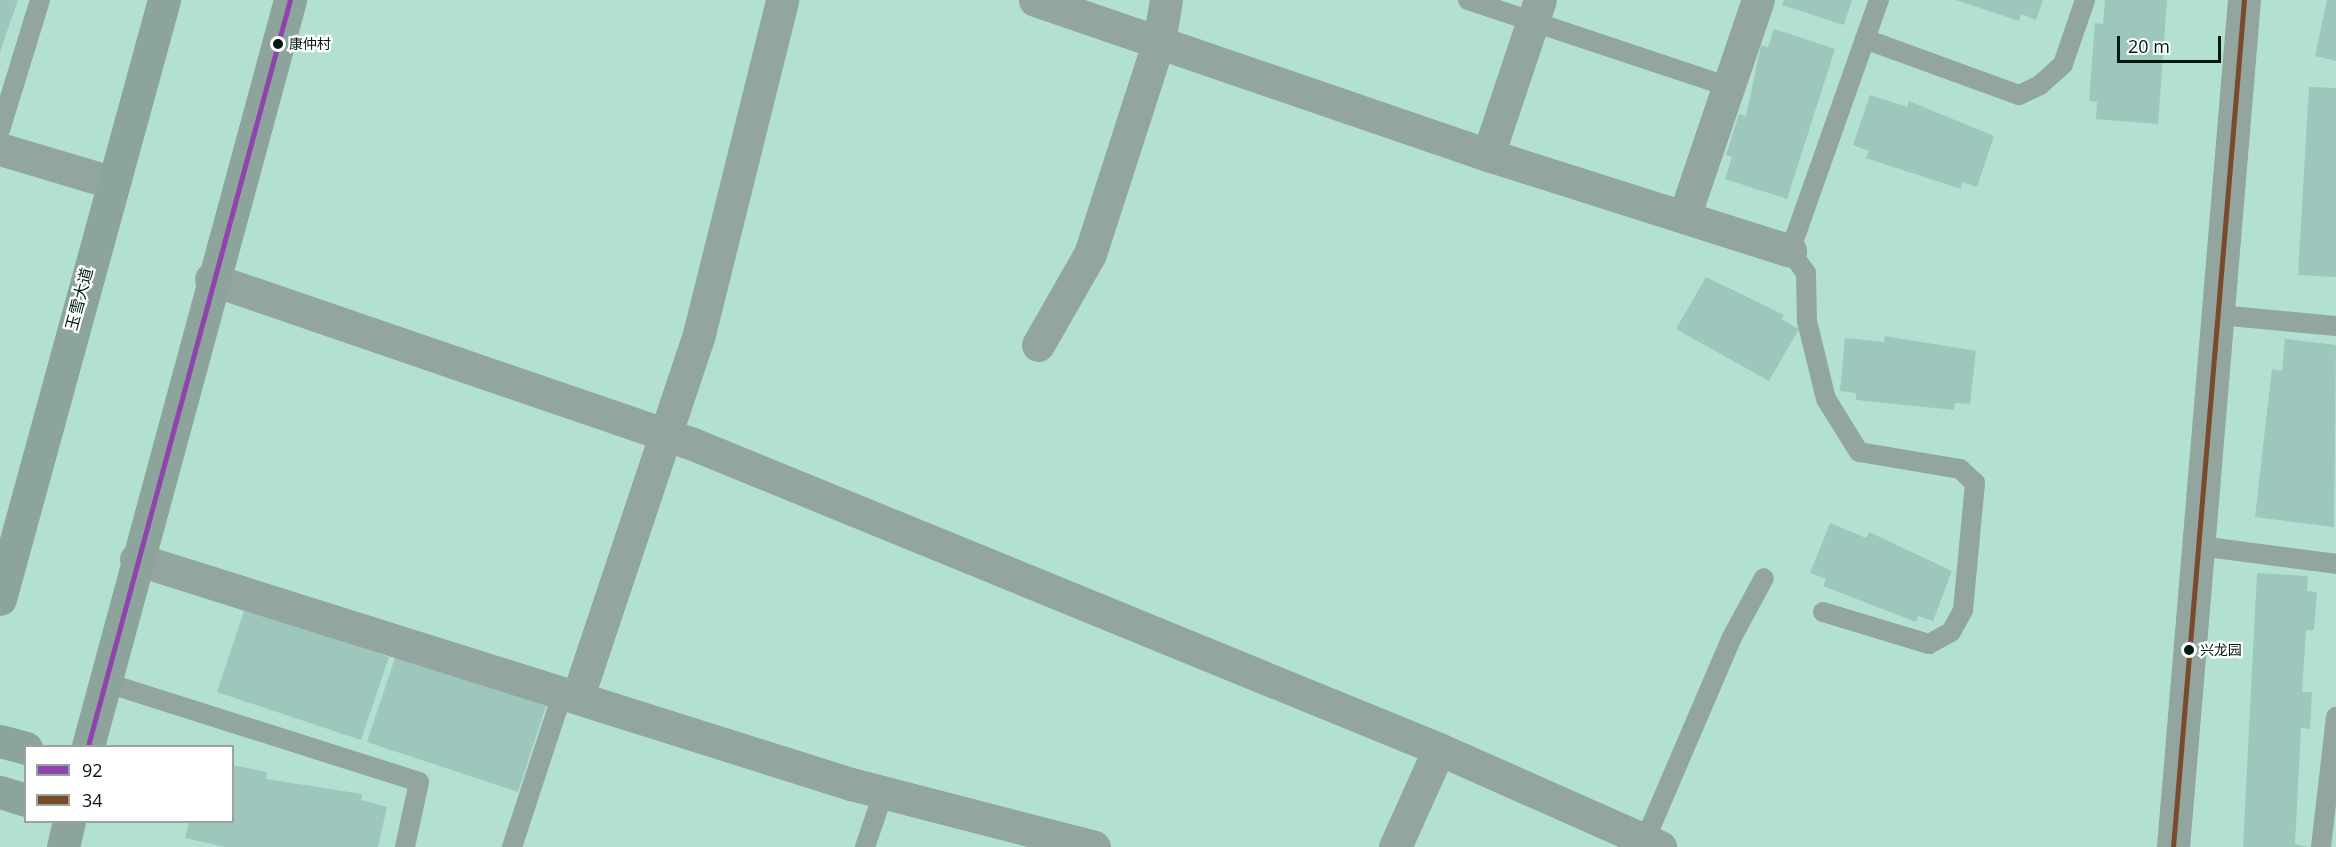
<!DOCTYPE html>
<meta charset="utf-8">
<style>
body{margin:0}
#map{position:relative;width:2336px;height:847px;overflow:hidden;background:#b2e1d1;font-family:"Open Sans","Noto Sans SC",sans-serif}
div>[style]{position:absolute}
.building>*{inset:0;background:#9dc6bd}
.service>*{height:20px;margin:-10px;padding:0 10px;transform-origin:10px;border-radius:10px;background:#93a59f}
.minor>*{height:33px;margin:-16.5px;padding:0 16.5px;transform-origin:16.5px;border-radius:16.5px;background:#93a59f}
.tertiary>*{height:33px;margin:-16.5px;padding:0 16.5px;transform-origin:16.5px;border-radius:16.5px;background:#93a59f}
.secondary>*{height:33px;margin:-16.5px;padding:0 16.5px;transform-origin:16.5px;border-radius:16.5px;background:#8ca49b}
.bus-1>*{height:4.5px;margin:-2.25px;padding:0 2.25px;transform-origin:2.25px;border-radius:2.25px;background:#8e44ad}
.bus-2>*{height:4.5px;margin:-2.25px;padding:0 2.25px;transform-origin:2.25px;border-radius:2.25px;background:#7a4b2a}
.dots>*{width:16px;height:16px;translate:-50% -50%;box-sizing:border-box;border:3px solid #fff;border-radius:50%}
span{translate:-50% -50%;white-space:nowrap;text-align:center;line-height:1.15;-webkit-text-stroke:4.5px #fff;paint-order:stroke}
.bus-label{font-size:14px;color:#001911}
.left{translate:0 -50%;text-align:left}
.street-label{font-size:16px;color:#001911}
.legend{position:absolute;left:24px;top:745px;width:210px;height:78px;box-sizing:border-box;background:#fff;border:2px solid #99a3a0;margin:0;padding:8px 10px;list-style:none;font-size:18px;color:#001911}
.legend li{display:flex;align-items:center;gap:12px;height:30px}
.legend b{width:30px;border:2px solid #99a3a0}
.scale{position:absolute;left:2117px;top:36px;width:104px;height:27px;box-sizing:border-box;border:3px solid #001911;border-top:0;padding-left:8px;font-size:18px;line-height:21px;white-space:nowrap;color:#001911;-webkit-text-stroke:4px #fff;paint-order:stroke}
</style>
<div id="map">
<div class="building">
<i style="clip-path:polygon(0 0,18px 0,0 52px)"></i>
<i style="clip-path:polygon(1784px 0,1852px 0,1844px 25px,1782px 5px)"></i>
<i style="clip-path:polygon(1956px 0,2043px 0,2036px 20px,2021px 14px,2019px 21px)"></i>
<i style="clip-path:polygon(2105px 0,2167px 0,2158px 124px,2096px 119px,2097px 102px,2089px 101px,2095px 23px,2103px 24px)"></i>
<i style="clip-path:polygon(2327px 0,2336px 0,2336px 61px,2315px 56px)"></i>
<i style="clip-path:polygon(1774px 29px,1835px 49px,1787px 199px,1725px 179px,1732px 157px,1726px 155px,1739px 114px,1746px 116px,1761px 45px,1768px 47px)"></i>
<i style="clip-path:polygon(2309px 87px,2336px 88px,2336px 277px,2298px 275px)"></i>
<i style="clip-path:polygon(1870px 95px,1907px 107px,1909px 101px,1994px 136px,1977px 187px,1962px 182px,1961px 189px,1866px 158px,1869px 151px,1853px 145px)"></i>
<i style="clip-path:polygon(1706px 277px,1784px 315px,1781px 319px,1799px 329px,1769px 381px,1676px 329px)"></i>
<i style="clip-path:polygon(1885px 336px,1976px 351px,1970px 404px,1955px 403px,1954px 410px,1856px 400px,1856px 393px,1840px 391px,1845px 338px,1884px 342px)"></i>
<i style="clip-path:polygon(2285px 339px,2336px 345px,2334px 527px,2255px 517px,2272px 369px,2282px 371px)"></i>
<i style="clip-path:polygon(1830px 523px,1866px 538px,1869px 532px,1952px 571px,1933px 621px,1918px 616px,1916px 622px,1823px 586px,1826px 579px,1810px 573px)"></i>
<i style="clip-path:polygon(2257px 573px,2308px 576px,2307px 591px,2317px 592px,2314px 630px,2306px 630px,2302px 692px,2312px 692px,2310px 729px,2301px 728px,2295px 844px,2308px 847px,2243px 847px)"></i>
<i style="clip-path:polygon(245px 608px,389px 657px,361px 740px,217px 692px)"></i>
<i style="clip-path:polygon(396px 655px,546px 706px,518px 792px,367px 742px)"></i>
<i style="clip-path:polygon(232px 765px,267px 772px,266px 779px,362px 794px,361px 800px,387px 807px,378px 847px,225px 847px,185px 838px,189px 822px,232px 822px)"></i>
</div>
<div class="service">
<i style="left:1468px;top:0;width:276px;rotate:18.4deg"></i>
<i style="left:1865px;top:39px;width:164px;rotate:20deg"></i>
<i style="left:2019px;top:95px;width:23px;rotate:-25deg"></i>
<i style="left:2040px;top:85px;width:31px;rotate:-42deg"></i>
<i style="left:2063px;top:64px;width:68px;rotate:-71deg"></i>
<i style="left:0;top:130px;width:136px;rotate:-72.9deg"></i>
<i style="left:2219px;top:315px;width:118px;rotate:5.4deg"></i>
<i style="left:2200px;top:546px;width:137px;rotate:7.5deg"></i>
<i style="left:1823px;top:612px;width:111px;rotate:16.8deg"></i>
<i style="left:1929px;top:644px;width:25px;rotate:-29deg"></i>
<i style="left:1951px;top:632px;width:25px;rotate:-61deg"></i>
<i style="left:1963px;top:610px;width:128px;rotate:-84.6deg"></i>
<i style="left:1975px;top:483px;width:21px;rotate:-137deg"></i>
<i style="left:1960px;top:469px;width:102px;rotate:-170.4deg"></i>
<i style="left:1859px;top:452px;width:62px;rotate:-121.9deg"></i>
<i style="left:1826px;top:399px;width:80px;rotate:-103.7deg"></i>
<i style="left:1807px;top:321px;width:48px;rotate:-91.2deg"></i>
<i style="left:1806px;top:273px;width:27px;rotate:-126deg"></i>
<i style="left:1790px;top:251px;width:266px;rotate:-70.5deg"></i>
<i style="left:104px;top:682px;width:330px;rotate:17.6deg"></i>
<i style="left:419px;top:782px;width:66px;rotate:102.2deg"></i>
<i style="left:1645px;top:840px;width:219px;rotate:-66.8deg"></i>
<i style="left:1731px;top:639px;width:69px;rotate:-61.6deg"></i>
<i style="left:512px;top:847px;width:163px;rotate:-71.8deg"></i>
<i style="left:865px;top:847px;width:56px;rotate:-71.2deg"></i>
<i style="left:2321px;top:847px;width:131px;rotate:-83.4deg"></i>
</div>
<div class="minor">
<i style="left:1035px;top:0;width:479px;rotate:18.9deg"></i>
<i style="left:1488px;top:155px;width:317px;rotate:17.6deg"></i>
<i style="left:0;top:149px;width:116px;rotate:16.6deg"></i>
<i style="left:1488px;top:155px;width:163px;rotate:-71.5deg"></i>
<i style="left:1684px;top:217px;width:229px;rotate:-71.2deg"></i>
<i style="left:211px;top:279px;width:509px;rotate:18.9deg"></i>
<i style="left:693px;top:444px;width:806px;rotate:22.24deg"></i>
<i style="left:1439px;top:749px;width:242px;rotate:23.9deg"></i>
<i style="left:1038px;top:345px;width:105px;rotate:-60.3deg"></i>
<i style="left:1090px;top:254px;width:224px;rotate:-72.1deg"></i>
<i style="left:1159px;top:41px;width:42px;rotate:-80.3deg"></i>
<i style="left:136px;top:559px;width:750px;rotate:17.47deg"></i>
<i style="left:851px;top:784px;width:251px;rotate:14.5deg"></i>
<i style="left:578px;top:696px;width:382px;rotate:-71.5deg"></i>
<i style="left:699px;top:334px;width:344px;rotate:-76deg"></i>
<i style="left:1395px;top:847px;width:107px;rotate:-65.8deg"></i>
</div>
<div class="tertiary">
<i style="left:2173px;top:847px;width:850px;rotate:-85.21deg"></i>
</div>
<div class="secondary">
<i style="left:0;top:599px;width:621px;rotate:-74.69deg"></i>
<i style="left:0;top:741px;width:27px;rotate:15deg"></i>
<i style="left:88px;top:746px;width:773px;rotate:-74.85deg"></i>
<i style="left:0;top:792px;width:27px;rotate:17deg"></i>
<i style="left:63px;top:847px;width:26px;rotate:-77deg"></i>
</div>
<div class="bus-1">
<i style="left:88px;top:746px;width:773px;rotate:-74.85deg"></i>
</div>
<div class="bus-2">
<i style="left:2173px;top:847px;width:850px;rotate:-85.21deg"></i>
</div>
<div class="dots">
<i style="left:278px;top:44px;background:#001911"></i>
<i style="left:2189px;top:650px;background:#001911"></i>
</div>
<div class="bus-label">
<span class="left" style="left:289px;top:44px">康仲村</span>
<span class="left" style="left:2200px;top:650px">兴龙园</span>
</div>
<div class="street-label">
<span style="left:79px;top:299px;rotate:-75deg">玉雪大道</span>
</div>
<ul class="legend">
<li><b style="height:8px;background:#8e44ad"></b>92</li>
<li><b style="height:8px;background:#7a4b2a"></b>34</li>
</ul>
<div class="scale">20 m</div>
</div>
